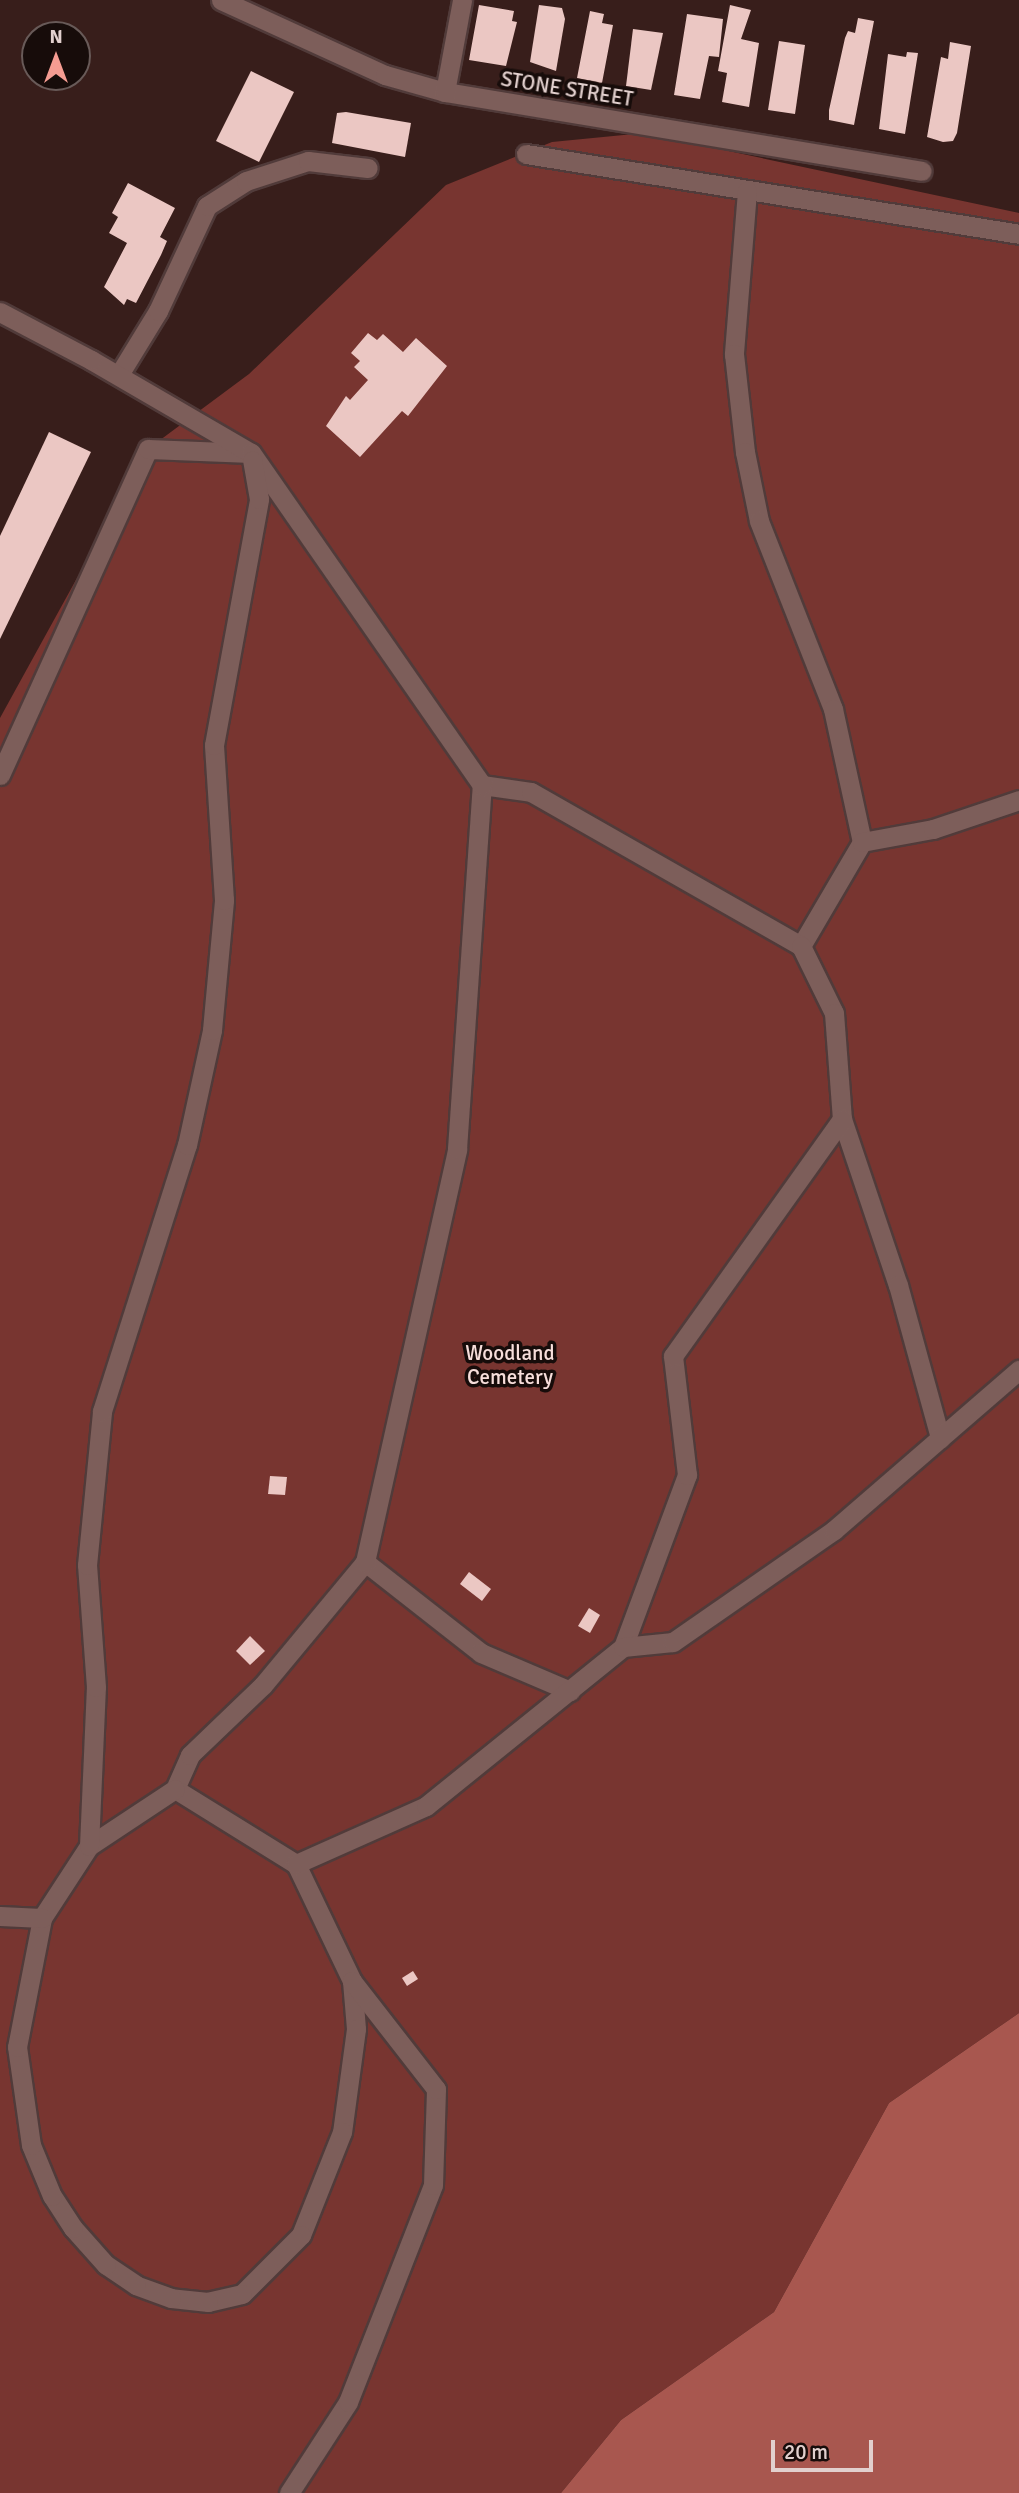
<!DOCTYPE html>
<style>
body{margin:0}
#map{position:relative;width:1019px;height:2493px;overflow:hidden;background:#381e1b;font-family:Signika,sans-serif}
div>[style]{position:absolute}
.green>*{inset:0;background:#783530}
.water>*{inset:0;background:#a8574f}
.building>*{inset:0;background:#ebc7c3}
.roads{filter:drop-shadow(2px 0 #513b3a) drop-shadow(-2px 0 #513b3a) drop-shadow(0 2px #513b3a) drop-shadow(0 -2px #513b3a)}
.service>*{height:19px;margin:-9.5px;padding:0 9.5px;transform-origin:9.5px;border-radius:9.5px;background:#7d5e5a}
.minor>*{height:19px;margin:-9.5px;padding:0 9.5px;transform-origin:9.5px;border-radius:9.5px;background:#7d5e5a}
span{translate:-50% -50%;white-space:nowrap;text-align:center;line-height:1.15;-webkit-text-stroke:7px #170c0a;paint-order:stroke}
.street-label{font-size:21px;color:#e2d0ce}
.park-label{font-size:21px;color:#f7dedb}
.north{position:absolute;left:21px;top:21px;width:70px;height:70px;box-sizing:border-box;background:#170c0a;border:2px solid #685a58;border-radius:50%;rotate:0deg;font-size:19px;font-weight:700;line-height:28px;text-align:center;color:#e2d0ce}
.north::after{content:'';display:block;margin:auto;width:24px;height:32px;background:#f59c92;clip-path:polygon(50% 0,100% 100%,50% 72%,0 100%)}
.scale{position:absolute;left:771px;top:2440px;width:102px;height:32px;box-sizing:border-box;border:4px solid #e2d0ce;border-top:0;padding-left:9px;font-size:21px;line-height:24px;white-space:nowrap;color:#e2d0ce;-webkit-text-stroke:5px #170c0a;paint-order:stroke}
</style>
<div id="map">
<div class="green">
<i style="clip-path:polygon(644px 133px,1019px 213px,1019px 2013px,889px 2103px,774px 2312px,621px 2420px,561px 2493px,0 2493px,0 718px,148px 449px,249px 374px,446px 185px,552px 142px)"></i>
</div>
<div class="water">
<i style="clip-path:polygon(1019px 2013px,1019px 2493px,561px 2493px,621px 2420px,774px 2312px,889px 2103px)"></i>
</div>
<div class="building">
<i style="clip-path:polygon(479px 5px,514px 11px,512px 21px,517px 22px,506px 66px,469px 60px)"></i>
<i style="clip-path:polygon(539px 5px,562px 8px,565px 19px,556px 71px,530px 62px)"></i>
<i style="clip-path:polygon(730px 5px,751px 10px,741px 39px,759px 43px,749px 107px,722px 102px,727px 73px,718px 71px)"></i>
<i style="clip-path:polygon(590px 11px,604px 14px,602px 23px,613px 25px,602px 83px,577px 78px)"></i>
<i style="clip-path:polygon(687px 14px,723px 19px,719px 57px,709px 56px,700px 99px,674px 95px)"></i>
<i style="clip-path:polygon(858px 18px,874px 21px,854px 125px,829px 120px,829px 110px,845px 38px,848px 31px,855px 33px)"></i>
<i style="clip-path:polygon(633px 29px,663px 33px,651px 90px,626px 86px)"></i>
<i style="clip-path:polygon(779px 41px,805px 45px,795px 114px,768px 110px)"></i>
<i style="clip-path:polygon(950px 42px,971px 46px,957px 133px,953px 141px,943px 142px,927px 137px,941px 57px,948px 59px)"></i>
<i style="clip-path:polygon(907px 52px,918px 53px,905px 134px,879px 129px,888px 54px,906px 57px)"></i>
<i style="clip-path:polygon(251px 71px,294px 92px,259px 162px,216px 141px)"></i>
<i style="clip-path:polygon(346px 112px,411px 123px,405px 157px,332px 143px,337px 113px)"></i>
<i style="clip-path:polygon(128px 183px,175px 208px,160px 237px,167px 241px,161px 255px,136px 303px,127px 299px,124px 305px,104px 287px,127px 243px,109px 233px,118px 217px,112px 213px)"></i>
<i style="clip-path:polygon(368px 333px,377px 340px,383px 334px,403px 352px,416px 338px,447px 366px,408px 416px,402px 411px,360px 457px,326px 426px,346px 396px,350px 400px,368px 380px,354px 367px,360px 361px,351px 353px)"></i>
<i style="clip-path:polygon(49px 432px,91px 452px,0 639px,0 536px)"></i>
<i style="clip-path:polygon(270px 1476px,287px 1477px,285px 1495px,268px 1494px)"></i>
<i style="clip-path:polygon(469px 1572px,491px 1589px,482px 1601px,460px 1584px)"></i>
<i style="clip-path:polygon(589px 1608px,600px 1615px,590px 1633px,578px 1626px)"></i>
<i style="clip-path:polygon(250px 1636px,265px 1651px,250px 1665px,236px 1651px)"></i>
<i style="clip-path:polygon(413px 1971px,418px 1979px,407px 1986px,402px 1978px)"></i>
</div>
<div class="roads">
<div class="service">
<i style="left:526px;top:154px;width:499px;rotate:9.2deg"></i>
<i style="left:747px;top:191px;width:164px;rotate:94.6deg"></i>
<i style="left:734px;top:354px;width:99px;rotate:83.6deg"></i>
<i style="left:745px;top:452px;width:70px;rotate:78.5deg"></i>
<i style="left:759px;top:521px;width:202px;rotate:68.5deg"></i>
<i style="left:833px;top:709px;width:136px;rotate:77.7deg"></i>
<i style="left:862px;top:842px;width:121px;rotate:120.4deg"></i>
<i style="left:120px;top:373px;width:73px;rotate:-58.5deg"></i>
<i style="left:158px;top:311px;width:116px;rotate:-65deg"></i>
<i style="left:207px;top:206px;width:46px;rotate:-32.7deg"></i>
<i style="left:246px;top:181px;width:65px;rotate:-17.9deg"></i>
<i style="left:308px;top:161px;width:60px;rotate:6.7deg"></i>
<i style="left:0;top:775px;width:358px;rotate:-65.6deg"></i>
<i style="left:148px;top:449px;width:103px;rotate:2.2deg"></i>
<i style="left:251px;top:453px;width:185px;rotate:-149.8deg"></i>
<i style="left:482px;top:785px;width:49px;rotate:8.1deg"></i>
<i style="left:531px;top:792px;width:311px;rotate:29.7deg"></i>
<i style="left:801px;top:946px;width:75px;rotate:63.8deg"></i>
<i style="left:834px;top:1013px;width:106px;rotate:85.7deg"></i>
<i style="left:842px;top:1119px;width:175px;rotate:71.4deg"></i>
<i style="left:898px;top:1285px;width:159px;rotate:74.6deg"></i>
<i style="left:862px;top:842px;width:72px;rotate:-10.4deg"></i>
<i style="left:933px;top:829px;width:91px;rotate:-18.6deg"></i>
<i style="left:365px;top:1562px;width:147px;rotate:38.1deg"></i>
<i style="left:481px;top:1653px;width:97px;rotate:23.1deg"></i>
<i style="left:623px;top:1647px;width:184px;rotate:-69.6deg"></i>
<i style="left:687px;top:1475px;width:120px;rotate:-96.7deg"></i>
<i style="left:673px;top:1356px;width:291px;rotate:-54.5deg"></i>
<i style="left:175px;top:1789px;width:37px;rotate:-66deg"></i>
<i style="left:190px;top:1755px;width:101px;rotate:-43.8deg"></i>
<i style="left:263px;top:1685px;width:160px;rotate:-50.3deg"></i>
<i style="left:365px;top:1562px;width:423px;rotate:-77.4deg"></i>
<i style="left:457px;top:1149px;width:365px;rotate:-86.1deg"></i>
<i style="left:482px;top:785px;width:404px;rotate:-124.8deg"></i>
<i style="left:175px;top:1789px;width:142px;rotate:31.8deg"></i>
<i style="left:296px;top:1864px;width:130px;rotate:64.4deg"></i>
<i style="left:352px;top:1981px;width:48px;rotate:85.2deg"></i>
<i style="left:356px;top:2029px;width:104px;rotate:97.7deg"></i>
<i style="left:342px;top:2132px;width:111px;rotate:111.7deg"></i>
<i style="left:301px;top:2235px;width:83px;rotate:135deg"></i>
<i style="left:242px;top:2294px;width:35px;rotate:167deg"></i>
<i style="left:208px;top:2302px;width:37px;rotate:-174deg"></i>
<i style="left:171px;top:2298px;width:37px;rotate:-160deg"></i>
<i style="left:136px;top:2285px;width:36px;rotate:-146deg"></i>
<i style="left:106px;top:2265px;width:50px;rotate:-131.7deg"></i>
<i style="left:73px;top:2228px;width:38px;rotate:-123deg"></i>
<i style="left:52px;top:2196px;width:55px;rotate:-112.4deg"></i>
<i style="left:31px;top:2145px;width:99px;rotate:-98.1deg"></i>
<i style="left:17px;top:2047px;width:131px;rotate:-79deg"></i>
<i style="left:42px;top:1918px;width:86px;rotate:-56.9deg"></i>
<i style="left:89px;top:1846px;width:103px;rotate:-33.5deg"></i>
<i style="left:89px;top:1846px;width:159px;rotate:-87.5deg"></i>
<i style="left:96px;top:1687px;width:122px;rotate:-94.2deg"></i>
<i style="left:87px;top:1565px;width:155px;rotate:-84.4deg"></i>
<i style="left:102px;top:1411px;width:279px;rotate:-72.3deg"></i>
<i style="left:187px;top:1145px;width:118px;rotate:-77.7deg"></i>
<i style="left:212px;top:1030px;width:131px;rotate:-84.7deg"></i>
<i style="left:224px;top:900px;width:155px;rotate:-93.7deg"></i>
<i style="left:214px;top:745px;width:250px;rotate:-79.6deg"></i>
<i style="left:259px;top:499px;width:39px;rotate:-100deg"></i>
<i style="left:296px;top:1864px;width:142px;rotate:-24deg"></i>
<i style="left:426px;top:1806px;width:253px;rotate:-38.9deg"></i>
<i style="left:623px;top:1647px;width:50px;rotate:-5.7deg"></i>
<i style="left:673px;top:1642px;width:196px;rotate:-34.8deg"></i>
<i style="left:834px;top:1530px;width:245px;rotate:-40.9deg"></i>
<i style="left:0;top:1916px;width:42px;rotate:2.7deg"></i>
<i style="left:289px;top:2493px;width:108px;rotate:-57deg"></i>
<i style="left:348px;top:2402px;width:233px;rotate:-68.6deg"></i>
<i style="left:433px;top:2185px;width:96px;rotate:-88.2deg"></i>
<i style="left:436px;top:2089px;width:137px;rotate:-127.9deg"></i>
</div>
<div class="minor">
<i style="left:221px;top:0;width:180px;rotate:24.6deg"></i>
<i style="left:385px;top:75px;width:62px;rotate:15.8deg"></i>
<i style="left:445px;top:92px;width:483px;rotate:9.4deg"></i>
<i style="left:445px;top:92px;width:94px;rotate:-79.5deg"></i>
<i style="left:0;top:312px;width:103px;rotate:27.8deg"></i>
</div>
</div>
<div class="street-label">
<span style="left:567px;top:89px;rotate:9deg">STONE STREET</span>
</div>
<div class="park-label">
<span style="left:510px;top:1365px">Woodland<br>Cemetery</span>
</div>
<div class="north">N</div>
<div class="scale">20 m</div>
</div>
